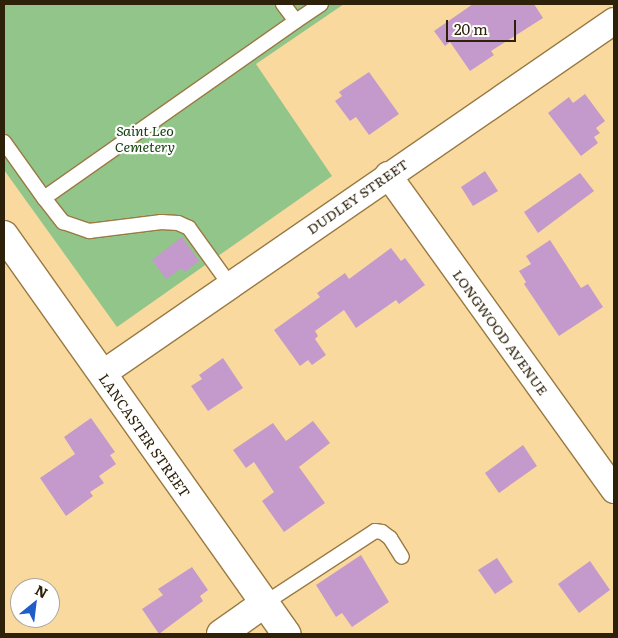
<!DOCTYPE html>
<style>
body{margin:0}
#map{position:relative;width:618px;height:638px;overflow:hidden;background:#fad99f;font-family:Literata,serif}
div>[style]{position:absolute}
.green>*{inset:0;background:#92c58a}
.building>*{inset:0;background:#c39acb}
.roads{filter:drop-shadow(1px 0 #997a43) drop-shadow(-1px 0 #997a43) drop-shadow(0 1px #997a43) drop-shadow(0 -1px #997a43)}
.lane>*{height:14px;margin:-7px;padding:0 7px;transform-origin:7px;border-radius:7px;background:#fff}
.street>*{height:26px;margin:-13px;padding:0 13px;transform-origin:13px;border-radius:13px;background:#fff}
.secondary>*{height:28px;margin:-14px;padding:0 14px;transform-origin:14px;border-radius:14px;background:#fff}
span{translate:-50% -50%;white-space:nowrap;text-align:center;line-height:1.15;-webkit-text-stroke:4.5px #fff;paint-order:stroke}
.park-label{font-size:14px;color:#0f3a08;font-style:italic}
.street-label{font-size:14px;color:#2d2109}
.frame{position:absolute;inset:0;border:5px solid #2d2109;pointer-events:none}
.north{position:absolute;left:10px;top:578px;width:50px;height:50px;box-sizing:border-box;background:#fff;border:1px solid #aba69d;border-radius:50%;rotate:29deg;font-size:14px;font-weight:700;line-height:20px;text-align:center;color:#2d2109}
.north::after{content:'';display:block;margin:auto;width:18px;height:22px;background:#205dc9;clip-path:polygon(50% 0,100% 100%,50% 72%,0 100%)}
.scale{position:absolute;left:446px;top:20px;width:70px;height:22px;box-sizing:border-box;border:2px solid #2d2109;border-top:0;padding-left:6px;font-size:15px;line-height:18px;white-space:nowrap;color:#2d2109;-webkit-text-stroke:4px #fff;paint-order:stroke}
</style>
<div id="map">
<div class="green">
<i style="clip-path:polygon(4px 4px,344px 4px,256px 64px,332px 176px,117px 327px,4px 170px)"></i>
</div>
<div class="building">
<i style="clip-path:polygon(473px 4px,534px 4px,543px 18px,491px 51px,494px 55px,470px 71px,450px 42px,445px 46px,434px 31px)"></i>
<i style="clip-path:polygon(369px 72px,399px 114px,369px 135px,356px 117px,350px 121px,335px 101px,342px 96px,339px 92px)"></i>
<i style="clip-path:polygon(585px 94px,605px 121px,596px 128px,600px 133px,594px 137px,598px 143px,581px 156px,548px 113px,569px 97px,573px 103px)"></i>
<i style="clip-path:polygon(485px 171px,498px 191px,473px 206px,461px 187px)"></i>
<i style="clip-path:polygon(580px 173px,594px 191px,538px 233px,524px 212px)"></i>
<i style="clip-path:polygon(182px 237px,199px 261px,185px 272px,182px 268px,166px 279px,152px 260px)"></i>
<i style="clip-path:polygon(550px 240px,581px 288px,588px 284px,603px 307px,559px 336px,524px 284px,526px 282px,519px 271px,531px 264px,526px 256px)"></i>
<i style="clip-path:polygon(391px 248px,401px 261px,405px 258px,425px 285px,399px 304px,396px 300px,356px 328px,344px 310px,315px 331px,318px 336px,315px 339px,326px 355px,312px 365px,308px 360px,300px 366px,274px 330px,320px 297px,317px 293px,345px 273px,349px 279px)"></i>
<i style="clip-path:polygon(223px 358px,243px 388px,208px 411px,191px 386px,202px 379px,199px 375px)"></i>
<i style="clip-path:polygon(91px 418px,115px 452px,110px 455px,116px 464px,99px 476px,104px 483px,90px 492px,93px 496px,66px 516px,40px 478px,75px 454px,64px 437px)"></i>
<i style="clip-path:polygon(313px 421px,330px 443px,299px 467px,325px 503px,284px 532px,262px 501px,274px 492px,254px 462px,246px 468px,233px 450px,273px 423px,286px 441px)"></i>
<i style="clip-path:polygon(523px 445px,537px 466px,499px 493px,485px 473px)"></i>
<i style="clip-path:polygon(361px 555px,389px 602px,352px 627px,342px 613px,336px 617px,316px 585px)"></i>
<i style="clip-path:polygon(497px 558px,513px 582px,495px 594px,478px 570px)"></i>
<i style="clip-path:polygon(590px 561px,610px 590px,579px 613px,558px 584px)"></i>
<i style="clip-path:polygon(192px 567px,208px 590px,200px 596px,203px 601px,159px 634px,142px 609px,163px 595px,158px 589px)"></i>
</div>
<div class="roads">
<div class="lane">
<i style="left:283px;top:4px;width:21px;rotate:53deg"></i>
<i style="left:296px;top:21px;width:30px;rotate:-34deg"></i>
<i style="left:4px;top:142px;width:69px;rotate:54.5deg"></i>
<i style="left:44px;top:198px;width:308px;rotate:-35.1deg"></i>
<i style="left:44px;top:198px;width:31px;rotate:52deg"></i>
<i style="left:63px;top:222px;width:28px;rotate:19deg"></i>
<i style="left:89px;top:231px;width:73px;rotate:-7.1deg"></i>
<i style="left:161px;top:222px;width:17px;rotate:3deg"></i>
<i style="left:178px;top:223px;width:12px;rotate:24deg"></i>
<i style="left:189px;top:228px;width:70px;rotate:54.3deg"></i>
<i style="left:265px;top:603px;width:131px;rotate:-33.2deg"></i>
<i style="left:375px;top:531px;width:7px;rotate:8deg"></i>
<i style="left:382px;top:532px;width:10px;rotate:37deg"></i>
<i style="left:390px;top:538px;width:22px;rotate:58deg"></i>
</div>
<div class="street">
<i style="left:388px;top:175px;width:388px;rotate:54.3deg"></i>
<i style="left:102px;top:374px;width:622px;rotate:-34.58deg"></i>
</div>
<div class="secondary">
<i style="left:4px;top:235px;width:489px;rotate:54.7deg"></i>
<i style="left:221px;top:634px;width:54px;rotate:-35.2deg"></i>
</div>
</div>
<div class="park-label">
<span style="left:145px;top:138px">Saint Leo<br>Cemetery</span>
</div>
<div class="street-label">
<span style="left:357px;top:196px;rotate:-35deg">DUDLEY STREET</span>
<span style="left:501px;top:332px;rotate:54deg">LONGWOOD AVENUE</span>
<span style="left:145px;top:435px;rotate:55deg">LANCASTER STREET</span>
</div>
<div class="frame"></div>
<div class="north">N</div>
<div class="scale">20 m</div>
</div>
